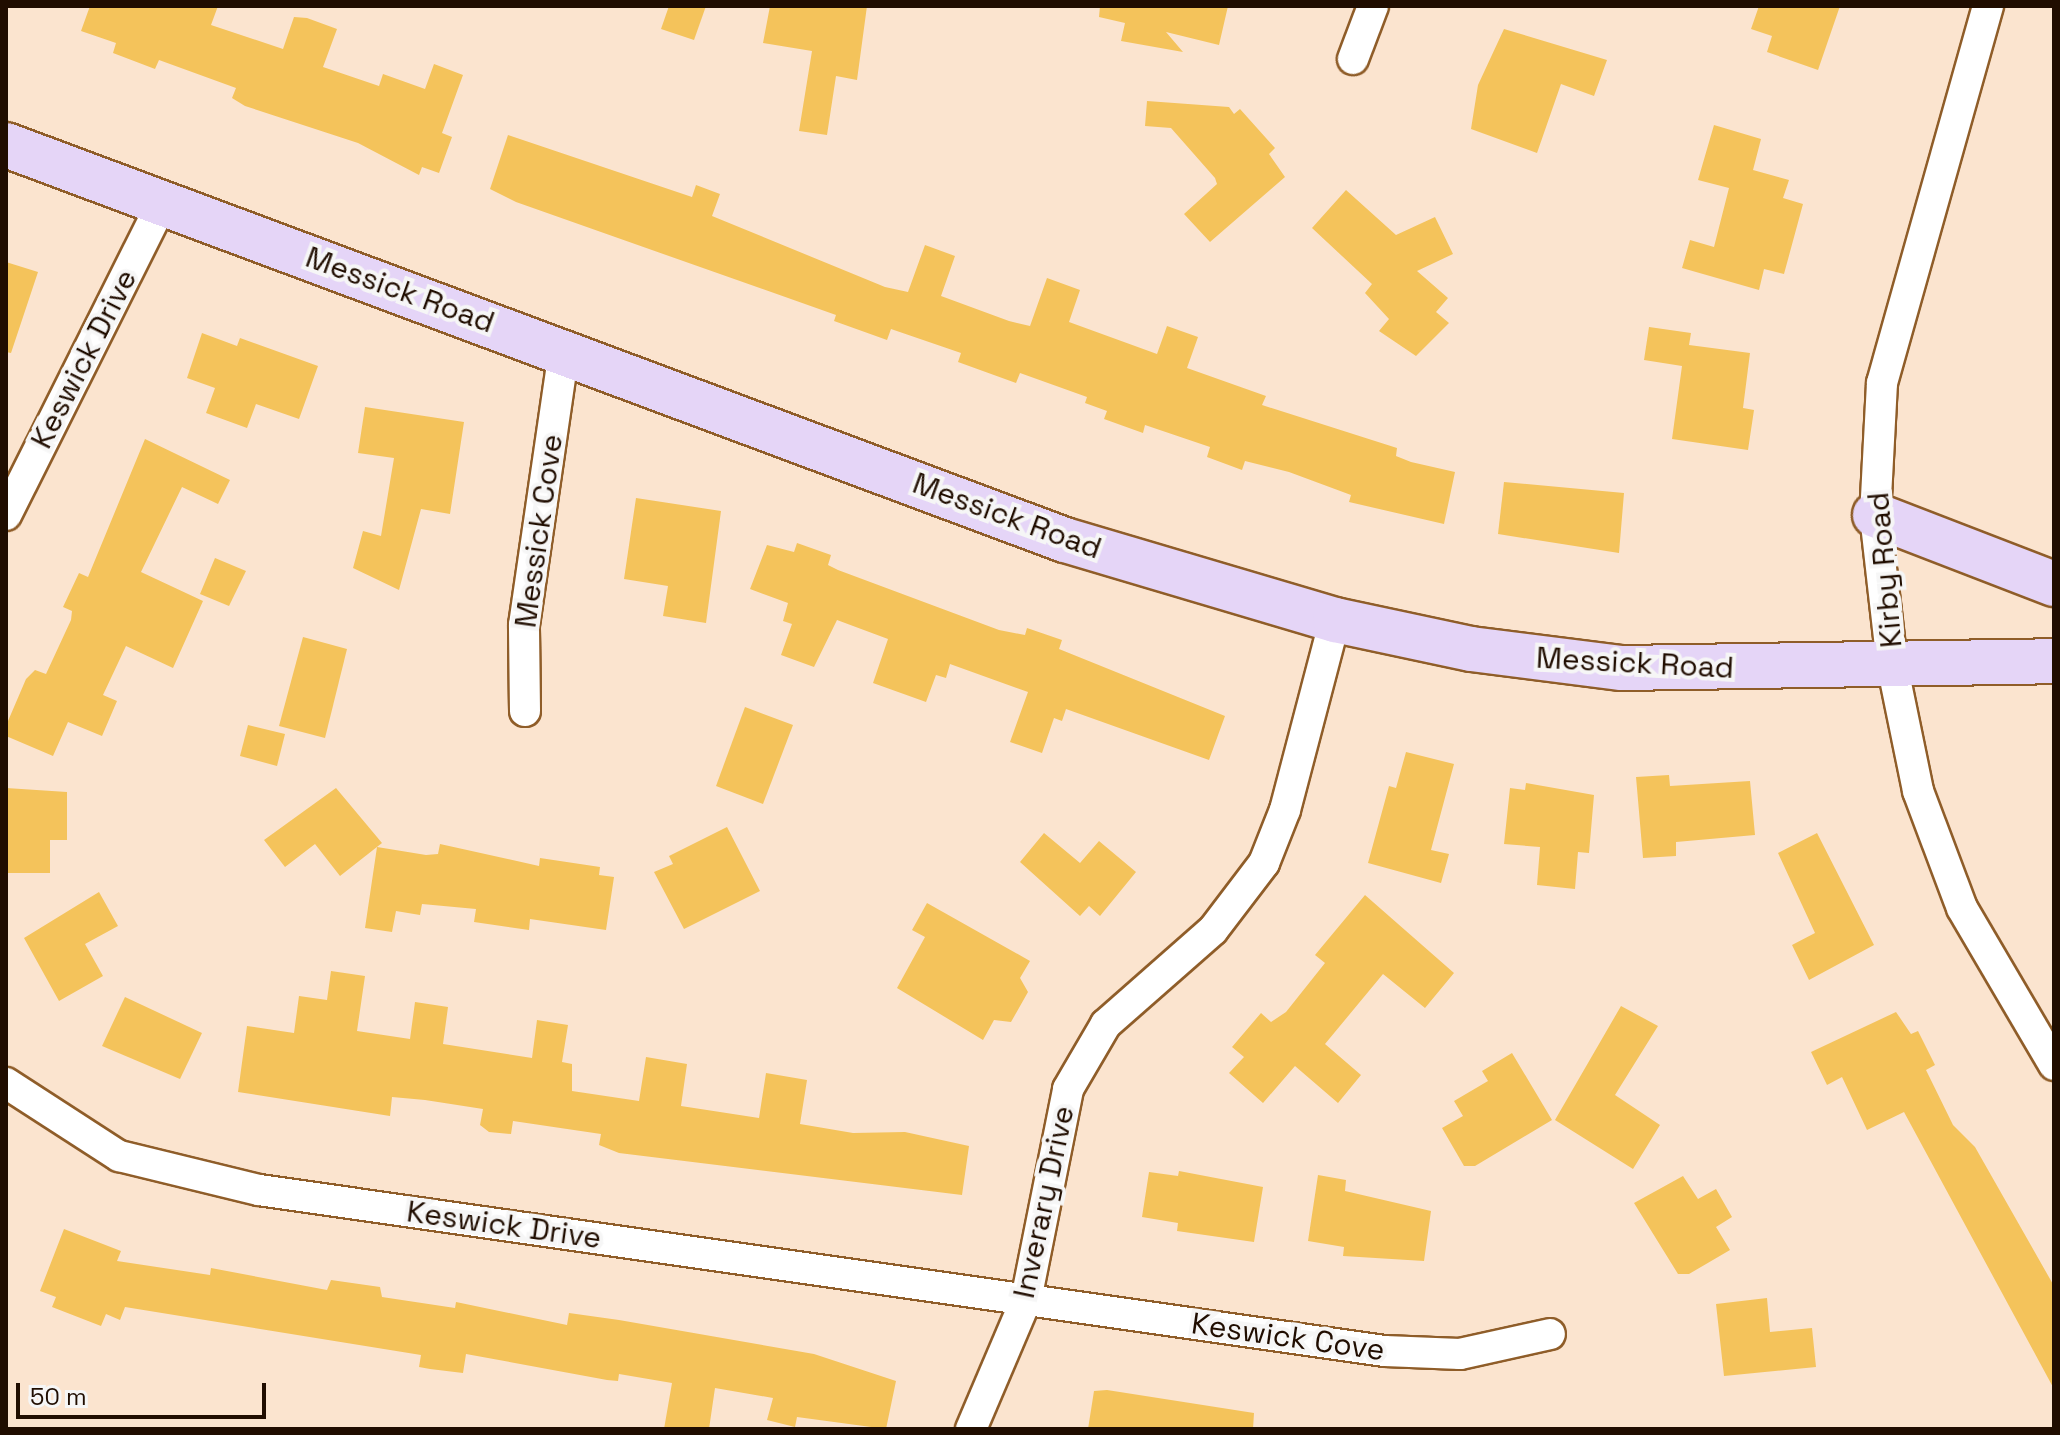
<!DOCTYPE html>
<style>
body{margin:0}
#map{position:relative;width:2060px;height:1435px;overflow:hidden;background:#fbe4cf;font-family:"Space Grotesk",sans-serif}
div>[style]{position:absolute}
.building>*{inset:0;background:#f4c35b}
.roads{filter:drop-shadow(2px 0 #8f5d29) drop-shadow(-2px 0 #8f5d29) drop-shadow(0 2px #8f5d29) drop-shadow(0 -2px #8f5d29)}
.street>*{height:30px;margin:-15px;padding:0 15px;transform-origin:15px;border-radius:15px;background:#fff}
.secondary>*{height:44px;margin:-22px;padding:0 22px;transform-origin:22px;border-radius:22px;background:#e5d5f7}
span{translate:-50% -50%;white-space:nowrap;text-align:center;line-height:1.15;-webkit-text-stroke:8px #f6f6f6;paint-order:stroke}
.street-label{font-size:30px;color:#200d00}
.frame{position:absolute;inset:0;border:8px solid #200d00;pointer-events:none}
.scale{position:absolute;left:16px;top:1383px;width:250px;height:36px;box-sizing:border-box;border:4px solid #200d00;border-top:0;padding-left:10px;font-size:24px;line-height:28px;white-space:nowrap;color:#200d00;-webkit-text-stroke:6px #f6f6f6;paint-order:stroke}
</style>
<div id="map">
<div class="building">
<i style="clip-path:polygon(90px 6px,218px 6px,211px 25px,283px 49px,294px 17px,307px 18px,337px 29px,323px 67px,379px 86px,383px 74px,425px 89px,434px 64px,463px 75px,442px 133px,452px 137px,439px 173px,422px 167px,419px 175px,358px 143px,245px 106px,232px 98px,236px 88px,159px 60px,155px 69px,113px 53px,116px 43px,81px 31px)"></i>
<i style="clip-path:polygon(669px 6px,706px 6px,694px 40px,661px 29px)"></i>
<i style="clip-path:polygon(770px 6px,867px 6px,857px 80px,836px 76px,827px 135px,799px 131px,812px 51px,763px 43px)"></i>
<i style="clip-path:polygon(1100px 6px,1228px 6px,1219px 45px,1166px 32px,1183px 52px,1121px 41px,1125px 23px,1099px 17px)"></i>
<i style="clip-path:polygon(1759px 6px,1840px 6px,1818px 70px,1767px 52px,1772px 36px,1751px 29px)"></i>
<i style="clip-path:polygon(1504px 29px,1607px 60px,1594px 96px,1561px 84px,1537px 153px,1471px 129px,1478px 85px)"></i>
<i style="clip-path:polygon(1147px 101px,1229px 107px,1234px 114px,1240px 109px,1275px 148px,1269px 154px,1285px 177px,1210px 242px,1184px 214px,1217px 184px,1215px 178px,1171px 128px,1145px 126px)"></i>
<i style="clip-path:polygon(1714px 125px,1761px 139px,1753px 170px,1789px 180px,1783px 198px,1803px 204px,1784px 274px,1764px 269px,1759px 290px,1682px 268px,1690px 240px,1714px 247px,1729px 188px,1698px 180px)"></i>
<i style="clip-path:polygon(508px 135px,692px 197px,696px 185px,720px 194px,712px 216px,885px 287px,908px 292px,925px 245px,955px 256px,941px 296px,1009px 321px,1030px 326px,1047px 278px,1080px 290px,1069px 322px,1157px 354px,1167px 326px,1198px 337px,1187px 368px,1266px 396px,1262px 405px,1397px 448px,1396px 456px,1411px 462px,1455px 472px,1444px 524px,1349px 502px,1351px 495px,1289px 472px,1245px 461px,1242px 470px,1207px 457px,1210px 447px,1145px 425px,1143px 433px,1104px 419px,1107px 411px,1085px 403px,1087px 397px,1020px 373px,1016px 383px,958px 362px,961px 353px,891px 329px,887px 340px,834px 321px,836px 315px,516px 202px,490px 189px)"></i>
<i style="clip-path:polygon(1346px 190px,1396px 235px,1435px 217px,1453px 254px,1417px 271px,1448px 298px,1436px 312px,1449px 323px,1416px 356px,1379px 331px,1389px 319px,1365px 293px,1372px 284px,1312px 228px)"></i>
<i style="clip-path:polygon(6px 262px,38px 272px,11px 353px,6px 352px)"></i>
<i style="clip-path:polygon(1649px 327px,1691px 333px,1689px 345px,1750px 353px,1743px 408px,1754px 410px,1748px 450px,1672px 439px,1682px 366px,1644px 360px)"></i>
<i style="clip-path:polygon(202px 333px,237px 346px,240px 338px,318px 366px,299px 419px,256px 404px,247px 428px,206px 413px,215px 388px,187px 378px)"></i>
<i style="clip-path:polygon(365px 407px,464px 422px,450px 514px,421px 509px,399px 590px,353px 568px,363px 531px,381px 536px,394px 458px,358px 453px)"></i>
<i style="clip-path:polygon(145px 439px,230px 480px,218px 504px,182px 487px,141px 572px,203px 601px,173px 668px,126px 646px,103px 695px,117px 701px,102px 736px,68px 722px,53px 756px,6px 736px,8px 721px,26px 679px,35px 670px,46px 674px,71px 620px,72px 611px,63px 607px,79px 573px,88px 577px)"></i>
<i style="clip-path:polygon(1504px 482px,1624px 493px,1619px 553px,1498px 534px)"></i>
<i style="clip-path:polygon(636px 498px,721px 511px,706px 623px,663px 616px,668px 586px,624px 579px)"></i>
<i style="clip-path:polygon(797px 543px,831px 555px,828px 565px,838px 570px,999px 630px,1025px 635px,1027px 628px,1062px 640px,1059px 649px,1225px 716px,1209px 760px,1066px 709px,1062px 721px,1054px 718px,1042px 753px,1010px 742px,1028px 692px,950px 664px,946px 678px,936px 675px,926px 702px,873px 683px,888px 639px,837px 620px,814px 667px,781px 655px,792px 624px,783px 621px,788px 603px,750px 589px,767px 545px,794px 552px)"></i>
<i style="clip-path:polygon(215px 558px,246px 571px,229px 606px,200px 594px)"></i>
<i style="clip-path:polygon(303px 637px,347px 649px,325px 738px,279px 726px)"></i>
<i style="clip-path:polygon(745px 707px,793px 725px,763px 804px,716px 786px)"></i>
<i style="clip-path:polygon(248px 725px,285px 734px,277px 766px,240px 756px)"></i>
<i style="clip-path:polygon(1406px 752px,1454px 764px,1431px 850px,1449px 854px,1441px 883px,1368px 863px,1389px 786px,1396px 788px)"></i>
<i style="clip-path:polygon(1669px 775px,1670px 786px,1750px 781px,1755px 835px,1676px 842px,1676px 856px,1643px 858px,1636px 777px)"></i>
<i style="clip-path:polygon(1526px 783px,1594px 795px,1589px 853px,1578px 852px,1575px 889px,1537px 885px,1540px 847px,1504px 844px,1510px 788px,1525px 790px)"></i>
<i style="clip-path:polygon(6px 788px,67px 792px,67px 840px,50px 840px,50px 873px,6px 873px)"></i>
<i style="clip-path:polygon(336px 788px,382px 843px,340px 876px,315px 844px,285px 867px,264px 840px)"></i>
<i style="clip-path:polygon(727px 827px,760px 891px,684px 929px,654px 872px,673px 864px,669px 856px)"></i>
<i style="clip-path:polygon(1044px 833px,1080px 863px,1099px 841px,1136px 872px,1100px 916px,1089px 906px,1080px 916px,1020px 862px)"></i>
<i style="clip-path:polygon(1817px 833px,1874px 945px,1809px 980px,1792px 945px,1815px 933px,1778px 853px)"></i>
<i style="clip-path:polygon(440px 844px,539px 866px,540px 858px,600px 867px,599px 875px,614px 877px,606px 930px,530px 919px,529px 930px,474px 922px,476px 909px,422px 904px,420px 915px,396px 911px,392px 932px,365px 928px,377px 847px,426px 855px,438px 854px)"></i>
<i style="clip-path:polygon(99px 892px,118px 926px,85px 944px,103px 976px,59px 1001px,24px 938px)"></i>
<i style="clip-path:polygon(1365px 895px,1454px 973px,1425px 1008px,1383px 974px,1325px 1044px,1361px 1075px,1338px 1103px,1295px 1066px,1263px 1103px,1229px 1073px,1244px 1057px,1232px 1047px,1261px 1013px,1271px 1022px,1286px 1012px,1325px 963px,1315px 955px)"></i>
<i style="clip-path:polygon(927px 903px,1030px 961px,1020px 978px,1028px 992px,1011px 1022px,994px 1020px,983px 1040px,897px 988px,925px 937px,912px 930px)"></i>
<i style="clip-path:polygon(331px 971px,365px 976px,357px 1031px,410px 1039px,415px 1002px,448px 1007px,443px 1044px,532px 1058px,537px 1020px,568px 1025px,562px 1062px,572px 1064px,572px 1091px,639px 1101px,646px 1057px,687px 1064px,681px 1106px,759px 1118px,766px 1073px,807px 1080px,800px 1124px,853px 1133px,905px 1132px,969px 1146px,962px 1195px,619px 1153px,599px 1145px,601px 1134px,513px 1121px,511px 1134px,489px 1132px,480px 1125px,483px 1109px,425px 1100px,392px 1097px,390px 1116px,238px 1092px,247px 1026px,294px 1033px,299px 996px,327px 1000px)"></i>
<i style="clip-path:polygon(125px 997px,202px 1033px,180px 1079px,102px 1046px)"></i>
<i style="clip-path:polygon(1621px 1006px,1658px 1026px,1615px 1095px,1660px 1125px,1633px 1169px,1555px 1120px)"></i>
<i style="clip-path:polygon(1896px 1012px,1911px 1034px,1918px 1031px,1935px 1065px,1926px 1070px,1953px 1125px,1975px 1147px,2054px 1286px,2054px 1389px,1904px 1112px,1867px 1130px,1842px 1077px,1827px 1085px,1811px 1052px)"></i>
<i style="clip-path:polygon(1512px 1053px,1552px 1120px,1475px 1166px,1464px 1166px,1442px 1128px,1463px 1116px,1454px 1101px,1488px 1081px,1482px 1071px)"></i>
<i style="clip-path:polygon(1179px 1171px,1263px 1187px,1254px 1242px,1177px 1231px,1178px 1223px,1142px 1217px,1149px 1172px,1178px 1176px)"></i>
<i style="clip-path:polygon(1318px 1175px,1346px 1180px,1345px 1191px,1431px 1211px,1424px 1261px,1343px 1256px,1344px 1247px,1308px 1241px)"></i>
<i style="clip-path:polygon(1683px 1176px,1698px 1199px,1716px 1189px,1732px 1217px,1716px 1227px,1730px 1250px,1689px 1274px,1678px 1274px,1634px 1203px)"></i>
<i style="clip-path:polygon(64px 1229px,121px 1251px,117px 1261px,210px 1275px,211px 1268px,327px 1290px,331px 1280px,380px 1287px,382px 1297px,455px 1308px,456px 1302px,567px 1325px,569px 1313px,619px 1320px,814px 1354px,896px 1381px,886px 1429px,797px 1417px,795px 1427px,767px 1420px,773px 1398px,715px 1388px,709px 1429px,664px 1429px,672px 1383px,619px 1374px,618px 1381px,607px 1380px,466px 1354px,463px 1373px,430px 1369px,419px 1367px,421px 1355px,125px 1307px,120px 1320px,106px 1314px,101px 1326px,52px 1307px,56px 1297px,40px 1291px)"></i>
<i style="clip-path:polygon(1767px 1298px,1770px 1332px,1812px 1328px,1816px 1367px,1724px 1376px,1716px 1304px)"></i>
<i style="clip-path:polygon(1107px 1390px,1254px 1413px,1253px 1429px,1088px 1429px,1094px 1391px)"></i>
</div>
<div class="roads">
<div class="street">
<i style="left:1988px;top:6px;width:392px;rotate:105.7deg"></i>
<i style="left:1882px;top:383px;width:132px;rotate:93deg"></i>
<i style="left:1875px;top:515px;width:150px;rotate:83.5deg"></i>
<i style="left:1892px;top:664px;width:130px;rotate:78.4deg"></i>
<i style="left:1918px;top:791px;width:125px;rotate:69.4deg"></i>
<i style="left:1962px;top:908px;width:182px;rotate:59.6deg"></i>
<i style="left:1353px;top:59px;width:57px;rotate:-69.3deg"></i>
<i style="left:6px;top:515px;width:349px;rotate:-63.4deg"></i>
<i style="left:525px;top:711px;width:86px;rotate:-90.7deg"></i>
<i style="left:524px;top:625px;width:277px;rotate:-81.7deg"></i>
<i style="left:6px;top:1083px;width:135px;rotate:32.9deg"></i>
<i style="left:119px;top:1156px;width:144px;rotate:13.7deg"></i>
<i style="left:259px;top:1190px;width:1137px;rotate:8.14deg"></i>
<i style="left:1385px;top:1351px;width:75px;rotate:2.3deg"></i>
<i style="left:1460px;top:1354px;width:92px;rotate:-12.5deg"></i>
<i style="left:971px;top:1429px;width:140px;rotate:-66.9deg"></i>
<i style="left:1026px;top:1300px;width:215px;rotate:-78.7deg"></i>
<i style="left:1068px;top:1089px;width:75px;rotate:-59.7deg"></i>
<i style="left:1106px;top:1024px;width:142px;rotate:-41.3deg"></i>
<i style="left:1213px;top:930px;width:84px;rotate:-52.7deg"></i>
<i style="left:1264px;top:863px;width:57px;rotate:-68.4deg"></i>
<i style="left:1285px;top:810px;width:196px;rotate:-75.3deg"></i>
</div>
<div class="secondary">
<i style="left:6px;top:145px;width:1130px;rotate:20.46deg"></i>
<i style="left:1065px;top:540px;width:282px;rotate:16.5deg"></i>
<i style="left:1335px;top:620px;width:139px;rotate:12deg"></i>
<i style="left:1471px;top:649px;width:152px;rotate:7.2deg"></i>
<i style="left:1622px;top:668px;width:432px;rotate:-0.9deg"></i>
<i style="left:1875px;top:515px;width:192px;rotate:21.1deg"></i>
</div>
</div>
<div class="street-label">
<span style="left:400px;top:290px;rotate:20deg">Messick Road</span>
<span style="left:84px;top:359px;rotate:-63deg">Keswick Drive</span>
<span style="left:1007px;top:516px;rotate:20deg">Messick Road</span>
<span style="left:539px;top:531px;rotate:-82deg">Messick Cove</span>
<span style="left:1885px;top:570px;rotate:-95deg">Kirby Road</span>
<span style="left:1635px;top:663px;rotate:3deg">Messick Road</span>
<span style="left:1044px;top:1202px;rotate:-78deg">Inverary Drive</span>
<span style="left:504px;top:1225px;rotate:8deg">Keswick Drive</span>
<span style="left:1288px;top:1337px;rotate:8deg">Keswick Cove</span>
</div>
<div class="frame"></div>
<div class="scale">50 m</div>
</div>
